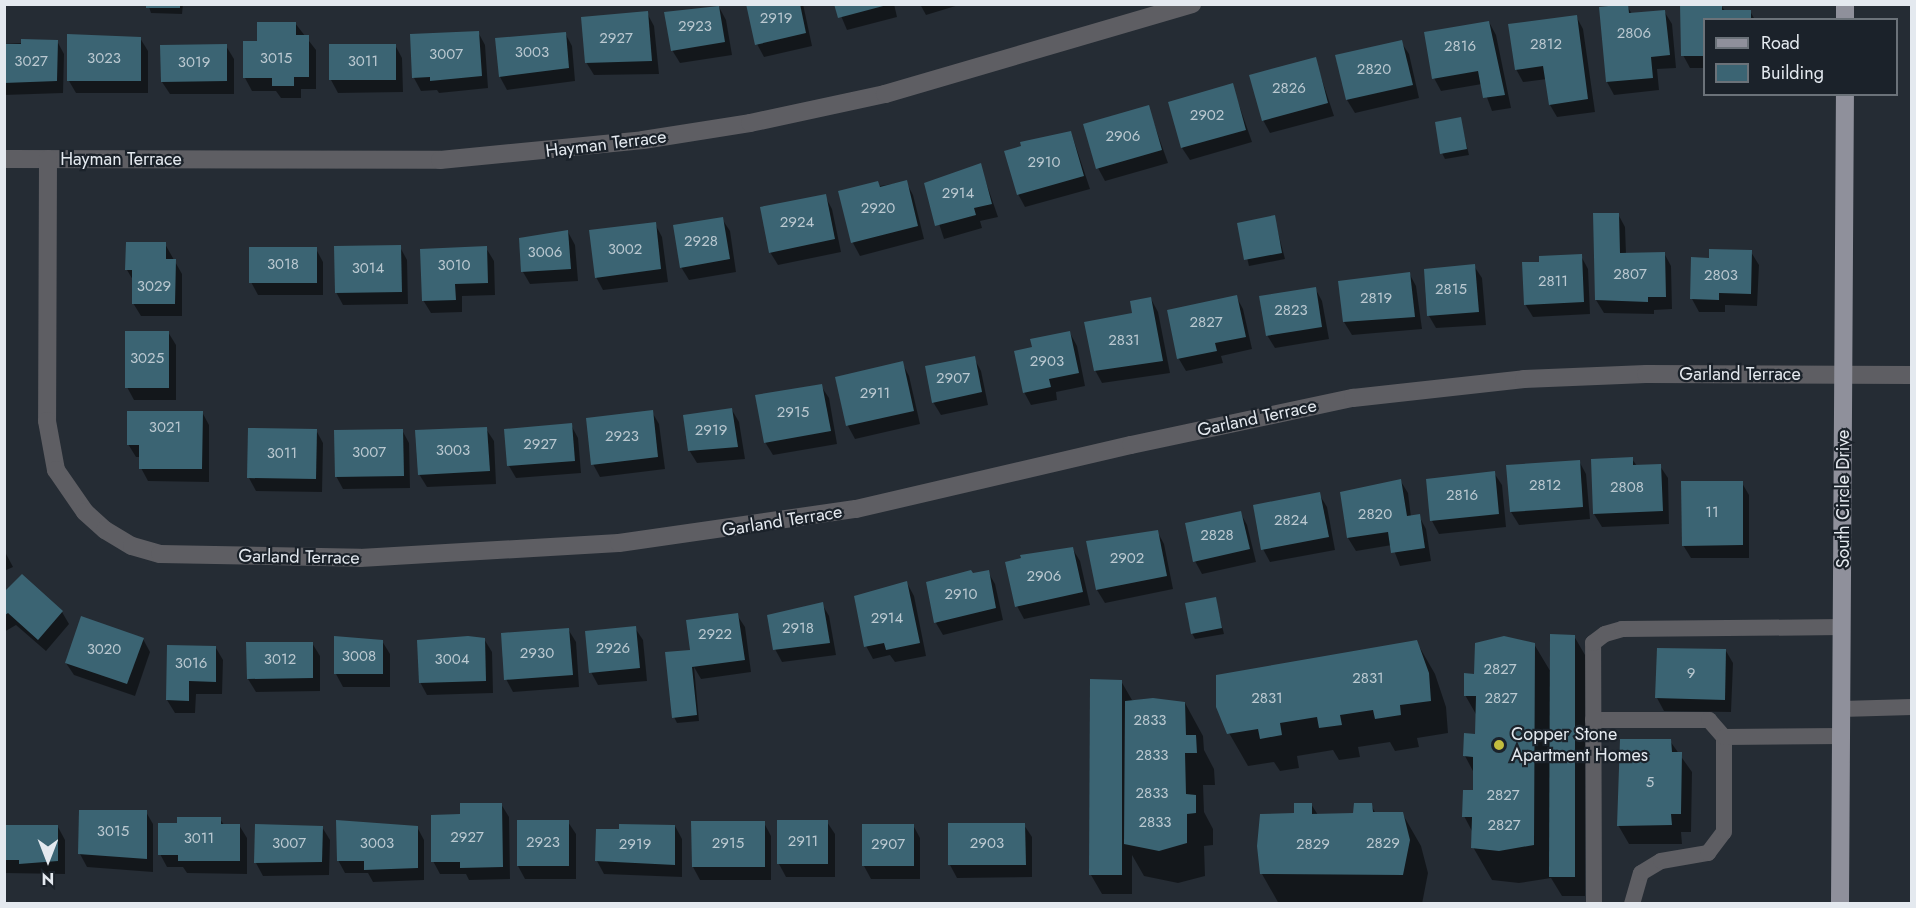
<!DOCTYPE html>
<style>
body{margin:0}
#map{position:relative;width:1916px;height:908px;overflow:hidden;background:#252c34;font-family:Jost,sans-serif}
div>[style]{position:absolute}
.shadow>*{inset:0;background:#0007}
.building>*{inset:0;background:#3b6473}
.lane>*{height:16px;margin:-8px;padding:0 8px;transform-origin:8px;border-radius:8px;background:#5e5e63}
.street>*{height:18px;margin:-9px;padding:0 9px;transform-origin:9px;border-radius:9px;background:#5e5e63}
.primary>*{height:18px;margin:-9px;padding:0 9px;transform-origin:9px;border-radius:9px;background:#8f909b}
.dots>*{width:16px;height:16px;translate:-50% -50%;box-sizing:border-box;border:3px solid #1b222a;border-radius:50%}
span{translate:-50% -50%;white-space:nowrap;text-align:center;line-height:1.15;-webkit-text-stroke:4.5px #1b222a;paint-order:stroke}
.number-label{font-size:15px;color:#bac8d0}
.number-label span{-webkit-text-stroke-width:0}
.street-label{font-size:18px;color:#e4e9ef}
.poi-label{font-size:18px;color:#e4e9ef}
.left{translate:0 -50%;text-align:left}
.frame{position:absolute;inset:0;border:6px solid #e4e9ef;pointer-events:none}
.legend{position:absolute;left:1703px;top:18px;width:195px;height:78px;box-sizing:border-box;background:#1b222a;border:2px solid #6b7279;margin:0;padding:8px 10px;list-style:none;font-size:18px;color:#e4e9ef}
.legend li{display:flex;align-items:center;gap:12px;height:30px}
.legend b{width:30px;border:2px solid #6b7279}
.north{position:absolute;left:18px;top:830px;width:60px;height:60px;-webkit-text-stroke:4px #1b222a;paint-order:stroke;rotate:180deg;font-size:16px;font-weight:700;line-height:24px;text-align:center;color:#e4e9ef}
.north::after{content:'';display:block;margin:auto;width:21px;height:27px;background:#e4e9ef;clip-path:polygon(50% 0,100% 100%,50% 72%,0 100%)}
</style>
<div id="map">
<div class="shadow">
<i style="clip-path:polygon(148px 4px,183px 4px,182px 14px,151px 13px)"></i>
<i style="clip-path:polygon(748px 4px,803px 4px,812px 46px,764px 57px,757px 44px)"></i>
<i style="clip-path:polygon(836px 4px,894px 4px,897px 17px,847px 30px)"></i>
<i style="clip-path:polygon(920px 4px,962px 4px,926px 15px)"></i>
<i style="clip-path:polygon(1682px 5px,1721px 5px,1725px 11px,1750px 11px,1755px 20px,1704px 20px,1704px 68px,1690px 68px,1683px 55px)"></i>
<i style="clip-path:polygon(1627px 6px,1632px 14px,1664px 11px,1672px 24px,1676px 68px,1657px 69px,1659px 90px,1614px 95px,1607px 82px,1600px 8px)"></i>
<i style="clip-path:polygon(719px 7px,726px 20px,732px 55px,680px 63px,672px 50px)"></i>
<i style="clip-path:polygon(647px 13px,654px 26px,659px 74px,594px 75px,586px 62px)"></i>
<i style="clip-path:polygon(1576px 16px,1583px 29px,1595px 112px,1557px 117px,1550px 105px,1547px 79px,1523px 82px,1516px 69px)"></i>
<i style="clip-path:polygon(1489px 22px,1496px 35px,1511px 108px,1492px 111px,1482px 84px,1441px 91px,1434px 78px)"></i>
<i style="clip-path:polygon(295px 23px,316px 50px,316px 89px,301px 89px,301px 98px,281px 98px,276px 91px,252px 91px,245px 78px,245px 43px,258px 43px)"></i>
<i style="clip-path:polygon(478px 32px,485px 45px,488px 88px,439px 93px,437px 90px,421px 91px,414px 78px,411px 36px)"></i>
<i style="clip-path:polygon(565px 33px,572px 46px,575px 81px,507px 90px,500px 77px,497px 39px)"></i>
<i style="clip-path:polygon(140px 38px,148px 51px,148px 93px,76px 93px,69px 81px)"></i>
<i style="clip-path:polygon(57px 41px,64px 54px,63px 93px,4px 95px,4px 44px)"></i>
<i style="clip-path:polygon(1401px 42px,1409px 54px,1419px 98px,1355px 113px,1347px 100px,1337px 56px)"></i>
<i style="clip-path:polygon(395px 45px,402px 58px,403px 92px,338px 93px,331px 80px,331px 46px)"></i>
<i style="clip-path:polygon(226px 46px,234px 59px,234px 94px,170px 94px,162px 82px)"></i>
<i style="clip-path:polygon(1315px 59px,1334px 116px,1270px 133px,1263px 120px)"></i>
<i style="clip-path:polygon(1232px 85px,1252px 142px,1190px 160px,1182px 148px)"></i>
<i style="clip-path:polygon(1148px 107px,1168px 163px,1105px 181px,1098px 168px)"></i>
<i style="clip-path:polygon(1460px 119px,1469px 155px,1445px 159px,1442px 153px)"></i>
<i style="clip-path:polygon(1071px 132px,1090px 189px,1025px 207px,1018px 194px)"></i>
<i style="clip-path:polygon(980px 165px,998px 217px,980px 221px,982px 228px,944px 239px,926px 184px)"></i>
<i style="clip-path:polygon(906px 182px,913px 195px,924px 239px,860px 256px,853px 243px,840px 192px)"></i>
<i style="clip-path:polygon(825px 196px,832px 209px,841px 252px,778px 265px,770px 252px)"></i>
<i style="clip-path:polygon(1618px 214px,1625px 227px,1626px 254px,1664px 253px,1671px 266px,1672px 309px,1654px 310px,1654px 314px,1604px 313px,1596px 300px)"></i>
<i style="clip-path:polygon(1274px 217px,1285px 259px,1249px 266px,1239px 224px)"></i>
<i style="clip-path:polygon(722px 219px,730px 231px,736px 272px,689px 280px,681px 267px)"></i>
<i style="clip-path:polygon(655px 224px,662px 237px,668px 282px,603px 290px,596px 277px)"></i>
<i style="clip-path:polygon(568px 232px,575px 245px,578px 281px,530px 284px,523px 272px,520px 239px)"></i>
<i style="clip-path:polygon(165px 244px,182px 274px,182px 316px,141px 316px,133px 303px,133px 280px,127px 270px)"></i>
<i style="clip-path:polygon(400px 247px,407px 260px,408px 304px,343px 305px,336px 292px)"></i>
<i style="clip-path:polygon(486px 248px,494px 261px,495px 295px,462px 296px,462px 312px,431px 313px,423px 300px)"></i>
<i style="clip-path:polygon(316px 249px,323px 262px,323px 295px,258px 295px,251px 282px)"></i>
<i style="clip-path:polygon(1751px 252px,1759px 265px,1757px 306px,1725px 305px,1725px 312px,1699px 312px,1692px 299px,1710px 260px)"></i>
<i style="clip-path:polygon(1581px 256px,1588px 269px,1590px 314px,1533px 317px,1525px 304px,1540px 263px)"></i>
<i style="clip-path:polygon(1474px 266px,1482px 278px,1486px 325px,1436px 328px,1429px 316px)"></i>
<i style="clip-path:polygon(1409px 273px,1416px 286px,1422px 329px,1352px 335px,1344px 322px)"></i>
<i style="clip-path:polygon(1315px 288px,1322px 301px,1329px 339px,1275px 348px,1267px 335px)"></i>
<i style="clip-path:polygon(1236px 296px,1243px 309px,1252px 349px,1221px 356px,1223px 363px,1186px 371px,1179px 359px,1168px 311px)"></i>
<i style="clip-path:polygon(1151px 299px,1158px 312px,1170px 373px,1102px 383px,1095px 370px)"></i>
<i style="clip-path:polygon(168px 332px,176px 345px,176px 400px,134px 400px,127px 387px)"></i>
<i style="clip-path:polygon(1070px 333px,1077px 346px,1085px 386px,1056px 392px,1057px 400px,1031px 405px,1024px 392px,1033px 348px)"></i>
<i style="clip-path:polygon(974px 358px,981px 371px,988px 405px,941px 415px,933px 402px)"></i>
<i style="clip-path:polygon(902px 363px,909px 376px,920px 424px,855px 439px,848px 426px,837px 378px)"></i>
<i style="clip-path:polygon(821px 386px,829px 398px,837px 444px,773px 455px,765px 442px)"></i>
<i style="clip-path:polygon(732px 410px,739px 422px,745px 459px,697px 463px,689px 450px)"></i>
<i style="clip-path:polygon(202px 412px,209px 425px,209px 482px,148px 481px,141px 468px,141px 457px,136px 457px,128px 444px)"></i>
<i style="clip-path:polygon(652px 412px,659px 424px,665px 469px,600px 477px,593px 464px)"></i>
<i style="clip-path:polygon(571px 425px,578px 438px,581px 473px,516px 478px,509px 466px)"></i>
<i style="clip-path:polygon(486px 429px,494px 441px,496px 484px,427px 487px,419px 474px)"></i>
<i style="clip-path:polygon(316px 430px,323px 443px,322px 492px,256px 491px,249px 478px)"></i>
<i style="clip-path:polygon(402px 430px,409px 443px,410px 488px,343px 489px,336px 476px)"></i>
<i style="clip-path:polygon(1632px 459px,1637px 466px,1660px 466px,1668px 478px,1669px 524px,1602px 527px,1594px 514px)"></i>
<i style="clip-path:polygon(1579px 461px,1586px 474px,1590px 519px,1519px 525px,1511px 512px)"></i>
<i style="clip-path:polygon(1494px 473px,1502px 485px,1506px 527px,1439px 534px,1432px 521px)"></i>
<i style="clip-path:polygon(1400px 480px,1408px 493px,1411px 517px,1419px 516px,1426px 529px,1431px 561px,1400px 566px,1392px 545px,1356px 551px,1348px 538px,1342px 493px)"></i>
<i style="clip-path:polygon(1742px 483px,1749px 495px,1749px 558px,1691px 558px,1683px 545px)"></i>
<i style="clip-path:polygon(1319px 494px,1327px 507px,1335px 550px,1270px 562px,1263px 549px)"></i>
<i style="clip-path:polygon(1240px 512px,1247px 525px,1256px 562px,1202px 574px,1195px 561px)"></i>
<i style="clip-path:polygon(1157px 531px,1164px 544px,1173px 589px,1105px 603px,1097px 590px,1088px 542px)"></i>
<i style="clip-path:polygon(1072px 548px,1080px 561px,1090px 605px,1024px 619px,1017px 606px)"></i>
<i style="clip-path:polygon(4px 550px,13px 567px,4px 571px)"></i>
<i style="clip-path:polygon(988px 572px,995px 584px,1003px 620px,943px 635px,936px 623px)"></i>
<i style="clip-path:polygon(907px 583px,914px 596px,926px 656px,895px 662px,890px 655px,873px 659px,866px 646px)"></i>
<i style="clip-path:polygon(4px 593px,62px 612px,69px 624px,46px 651px,16px 625px,4px 632px)"></i>
<i style="clip-path:polygon(1215px 599px,1224px 634px,1195px 639px,1192px 633px)"></i>
<i style="clip-path:polygon(822px 604px,829px 616px,836px 655px,782px 662px,775px 649px)"></i>
<i style="clip-path:polygon(737px 615px,745px 627px,751px 672px,701px 679px,694px 667px,699px 721px,677px 723px,674px 717px,692px 651px)"></i>
<i style="clip-path:polygon(635px 628px,643px 640px,647px 681px,598px 685px,591px 672px)"></i>
<i style="clip-path:polygon(568px 629px,576px 642px,579px 687px,513px 692px,506px 679px)"></i>
<i style="clip-path:polygon(1574px 636px,1585px 655px,1585px 896px,1562px 896px,1551px 878px,1519px 883px,1492px 880px,1473px 847px,1473px 833px,1464px 816px,1474px 792px,1474px 773px,1465px 756px,1476px 735px,1477px 716px,1465px 695px,1476px 675px,1534px 644px,1552px 674px)"></i>
<i style="clip-path:polygon(336px 638px,382px 641px,390px 654px,390px 687px,343px 687px,336px 674px)"></i>
<i style="clip-path:polygon(143px 639px,150px 652px,135px 696px,74px 675px,66px 663px)"></i>
<i style="clip-path:polygon(484px 639px,492px 652px,493px 693px,427px 695px,420px 682px)"></i>
<i style="clip-path:polygon(1416px 641px,1435px 674px,1446px 707px,1448px 733px,1417px 738px,1419px 747px,1395px 751px,1390px 742px,1358px 747px,1360px 757px,1339px 760px,1333px 750px,1297px 756px,1299px 768px,1280px 771px,1274px 762px,1248px 766px,1229px 733px)"></i>
<i style="clip-path:polygon(312px 643px,320px 656px,320px 691px,256px 692px,248px 679px)"></i>
<i style="clip-path:polygon(216px 648px,223px 660px,222px 694px,196px 694px,195px 713px,175px 713px,167px 700px)"></i>
<i style="clip-path:polygon(1726px 651px,1733px 663px,1731px 712px,1664px 711px,1657px 698px)"></i>
<i style="clip-path:polygon(1121px 681px,1132px 700px,1185px 703px,1203px 736px,1204px 750px,1214px 769px,1215px 785px,1203px 785px,1204px 812px,1213px 829px,1213px 845px,1204px 846px,1205px 876px,1178px 883px,1144px 876px,1132px 855px,1132px 894px,1102px 894px,1091px 875px)"></i>
<i style="clip-path:polygon(1670px 741px,1692px 772px,1691px 832px,1681px 832px,1682px 844px,1629px 844px,1618px 825px)"></i>
<i style="clip-path:polygon(501px 804px,509px 817px,510px 879px,469px 880px,466px 874px,440px 874px,433px 861px,461px 816px)"></i>
<i style="clip-path:polygon(1311px 804px,1318px 815px,1354px 815px,1371px 805px,1376px 814px,1402px 813px,1421px 846px,1428px 873px,1422px 904px,1279px 904px,1262px 874px,1296px 815px)"></i>
<i style="clip-path:polygon(146px 812px,153px 824px,153px 872px,87px 867px,80px 854px)"></i>
<i style="clip-path:polygon(220px 819px,224px 825px,239px 825px,247px 838px,247px 874px,187px 873px,183px 867px,167px 867px,160px 854px,178px 825px)"></i>
<i style="clip-path:polygon(568px 822px,576px 834px,576px 879px,525px 879px,518px 866px)"></i>
<i style="clip-path:polygon(827px 822px,835px 834px,835px 877px,786px 877px,779px 864px)"></i>
<i style="clip-path:polygon(764px 823px,771px 836px,771px 880px,700px 880px,693px 867px)"></i>
<i style="clip-path:polygon(913px 825px,920px 838px,920px 879px,871px 879px,864px 866px)"></i>
<i style="clip-path:polygon(1024px 825px,1032px 837px,1032px 877px,957px 878px,950px 865px)"></i>
<i style="clip-path:polygon(675px 826px,682px 839px,682px 877px,604px 874px,597px 861px,620px 830px)"></i>
<i style="clip-path:polygon(4px 827px,58px 827px,65px 840px,65px 874px,4px 873px)"></i>
<i style="clip-path:polygon(322px 827px,330px 840px,329px 875px,263px 876px,256px 863px)"></i>
<i style="clip-path:polygon(417px 827px,424px 840px,424px 880px,373px 882px,368px 873px,345px 873px,338px 860px)"></i>
</div>
<div class="building">
<i style="clip-path:polygon(146px 4px,180px 4px,180px 8px,146px 8px)"></i>
<i style="clip-path:polygon(746px 4px,800px 4px,806px 33px,755px 45px)"></i>
<i style="clip-path:polygon(834px 4px,886px 4px,887px 5px,838px 18px)"></i>
<i style="clip-path:polygon(1628px 4px,1629px 13px,1665px 10px,1670px 55px,1651px 57px,1653px 78px,1606px 82px,1599px 7px)"></i>
<i style="clip-path:polygon(1680px 4px,1722px 4px,1722px 10px,1751px 10px,1751px 20px,1704px 20px,1704px 56px,1681px 56px)"></i>
<i style="clip-path:polygon(719px 6px,725px 42px,671px 51px,664px 12px)"></i>
<i style="clip-path:polygon(648px 11px,652px 61px,585px 63px,581px 17px)"></i>
<i style="clip-path:polygon(1577px 15px,1588px 99px,1549px 105px,1543px 66px,1515px 70px,1508px 24px)"></i>
<i style="clip-path:polygon(1489px 21px,1505px 95px,1483px 98px,1478px 71px,1432px 79px,1424px 32px)"></i>
<i style="clip-path:polygon(257px 22px,296px 22px,296px 35px,309px 35px,309px 77px,294px 77px,294px 86px,272px 86px,272px 78px,243px 78px,243px 41px,257px 41px)"></i>
<i style="clip-path:polygon(479px 31px,482px 76px,430px 81px,430px 77px,412px 78px,410px 34px)"></i>
<i style="clip-path:polygon(566px 32px,569px 68px,499px 77px,495px 38px)"></i>
<i style="clip-path:polygon(67px 34px,141px 37px,141px 81px,67px 81px)"></i>
<i style="clip-path:polygon(21px 39px,58px 40px,57px 81px,4px 83px,4px 44px,21px 44px)"></i>
<i style="clip-path:polygon(1402px 40px,1413px 85px,1346px 100px,1335px 55px)"></i>
<i style="clip-path:polygon(227px 44px,227px 81px,161px 82px,160px 45px)"></i>
<i style="clip-path:polygon(329px 44px,396px 44px,396px 80px,329px 80px)"></i>
<i style="clip-path:polygon(1316px 57px,1328px 103px,1262px 121px,1249px 75px)"></i>
<i style="clip-path:polygon(1233px 83px,1246px 130px,1181px 148px,1168px 102px)"></i>
<i style="clip-path:polygon(1149px 105px,1162px 150px,1096px 169px,1083px 124px)"></i>
<i style="clip-path:polygon(1461px 117px,1467px 149px,1440px 154px,1435px 122px)"></i>
<i style="clip-path:polygon(1071px 131px,1084px 176px,1017px 195px,1004px 151px,1021px 146px,1020px 142px)"></i>
<i style="clip-path:polygon(981px 163px,992px 204px,974px 208px,976px 215px,935px 226px,924px 183px)"></i>
<i style="clip-path:polygon(907px 180px,918px 226px,851px 243px,838px 191px,878px 181px,880px 187px)"></i>
<i style="clip-path:polygon(826px 194px,835px 239px,769px 253px,760px 207px)"></i>
<i style="clip-path:polygon(1593px 213px,1619px 213px,1620px 253px,1665px 252px,1666px 297px,1648px 297px,1648px 302px,1595px 300px)"></i>
<i style="clip-path:polygon(1275px 215px,1282px 253px,1244px 260px,1237px 223px)"></i>
<i style="clip-path:polygon(723px 217px,730px 259px,680px 268px,673px 225px)"></i>
<i style="clip-path:polygon(656px 222px,661px 269px,595px 278px,589px 230px)"></i>
<i style="clip-path:polygon(568px 230px,571px 269px,521px 272px,519px 238px)"></i>
<i style="clip-path:polygon(126px 242px,166px 242px,166px 259px,176px 259px,175px 304px,132px 304px,132px 270px,125px 270px)"></i>
<i style="clip-path:polygon(401px 245px,402px 292px,335px 293px,334px 246px)"></i>
<i style="clip-path:polygon(487px 246px,488px 283px,455px 284px,456px 300px,422px 301px,420px 249px)"></i>
<i style="clip-path:polygon(249px 247px,317px 247px,317px 283px,249px 283px)"></i>
<i style="clip-path:polygon(1709px 249px,1752px 250px,1751px 294px,1719px 293px,1719px 300px,1690px 299px,1691px 257px,1709px 258px)"></i>
<i style="clip-path:polygon(1582px 254px,1584px 302px,1524px 305px,1522px 262px,1539px 262px,1539px 256px)"></i>
<i style="clip-path:polygon(1475px 264px,1479px 312px,1427px 316px,1424px 269px)"></i>
<i style="clip-path:polygon(1410px 272px,1415px 317px,1343px 322px,1338px 281px)"></i>
<i style="clip-path:polygon(1316px 287px,1322px 327px,1266px 336px,1259px 296px)"></i>
<i style="clip-path:polygon(1237px 295px,1246px 337px,1215px 343px,1217px 351px,1177px 359px,1167px 310px)"></i>
<i style="clip-path:polygon(1151px 297px,1163px 361px,1094px 371px,1084px 322px,1132px 313px,1130px 301px)"></i>
<i style="clip-path:polygon(125px 331px,169px 331px,169px 388px,125px 388px)"></i>
<i style="clip-path:polygon(1070px 331px,1079px 373px,1049px 379px,1051px 387px,1023px 393px,1014px 351px,1032px 347px,1030px 339px)"></i>
<i style="clip-path:polygon(975px 356px,982px 392px,932px 403px,925px 366px)"></i>
<i style="clip-path:polygon(903px 361px,914px 411px,846px 426px,835px 377px)"></i>
<i style="clip-path:polygon(822px 384px,831px 431px,764px 443px,755px 395px)"></i>
<i style="clip-path:polygon(732px 408px,738px 447px,688px 451px,683px 415px)"></i>
<i style="clip-path:polygon(653px 410px,658px 457px,591px 465px,586px 418px)"></i>
<i style="clip-path:polygon(127px 411px,203px 411px,202px 469px,139px 469px,139px 445px,127px 445px)"></i>
<i style="clip-path:polygon(572px 423px,575px 461px,507px 466px,504px 429px)"></i>
<i style="clip-path:polygon(487px 427px,490px 471px,418px 475px,415px 430px)"></i>
<i style="clip-path:polygon(248px 428px,317px 429px,316px 479px,247px 478px)"></i>
<i style="clip-path:polygon(403px 429px,404px 476px,335px 477px,334px 430px)"></i>
<i style="clip-path:polygon(1633px 457px,1633px 465px,1661px 464px,1663px 511px,1593px 514px,1591px 459px)"></i>
<i style="clip-path:polygon(1580px 460px,1583px 507px,1510px 512px,1506px 465px)"></i>
<i style="clip-path:polygon(1495px 471px,1499px 514px,1430px 521px,1426px 479px)"></i>
<i style="clip-path:polygon(1401px 479px,1407px 516px,1420px 514px,1425px 548px,1391px 553px,1388px 532px,1347px 538px,1340px 492px)"></i>
<i style="clip-path:polygon(1681px 481px,1743px 481px,1743px 545px,1682px 546px)"></i>
<i style="clip-path:polygon(1320px 492px,1329px 537px,1261px 550px,1253px 505px)"></i>
<i style="clip-path:polygon(1241px 511px,1250px 549px,1193px 562px,1185px 523px)"></i>
<i style="clip-path:polygon(1158px 530px,1167px 576px,1096px 590px,1086px 541px)"></i>
<i style="clip-path:polygon(1073px 547px,1083px 592px,1015px 607px,1005px 562px,1021px 558px,1020px 555px)"></i>
<i style="clip-path:polygon(971px 570px,973px 573px,989px 570px,996px 608px,934px 623px,926px 582px)"></i>
<i style="clip-path:polygon(22px 574px,63px 611px,38px 640px,8px 613px,5px 615px,5px 591px)"></i>
<i style="clip-path:polygon(907px 581px,920px 643px,886px 650px,884px 643px,864px 647px,854px 596px)"></i>
<i style="clip-path:polygon(1216px 597px,1222px 628px,1191px 634px,1185px 603px)"></i>
<i style="clip-path:polygon(823px 602px,830px 643px,773px 650px,767px 615px)"></i>
<i style="clip-path:polygon(738px 613px,745px 660px,692px 667px,697px 715px,672px 718px,665px 652px,690px 650px,686px 620px)"></i>
<i style="clip-path:polygon(81px 616px,144px 638px,127px 684px,65px 663px)"></i>
<i style="clip-path:polygon(636px 626px,640px 668px,589px 673px,585px 631px)"></i>
<i style="clip-path:polygon(569px 628px,573px 675px,504px 680px,501px 633px)"></i>
<i style="clip-path:polygon(1550px 634px,1575px 635px,1575px 877px,1549px 877px)"></i>
<i style="clip-path:polygon(334px 636px,383px 640px,383px 674px,334px 674px)"></i>
<i style="clip-path:polygon(468px 636px,485px 638px,486px 681px,419px 683px,417px 640px)"></i>
<i style="clip-path:polygon(1504px 636px,1535px 643px,1534px 845px,1499px 851px,1471px 848px,1472px 817px,1462px 817px,1463px 790px,1473px 790px,1473px 757px,1463px 756px,1464px 733px,1475px 734px,1476px 696px,1464px 696px,1464px 673px,1474px 674px,1475px 643px)"></i>
<i style="clip-path:polygon(1417px 640px,1429px 673px,1431px 701px,1400px 705px,1401px 715px,1375px 719px,1373px 710px,1340px 715px,1342px 725px,1319px 728px,1317px 717px,1280px 723px,1282px 735px,1260px 739px,1258px 729px,1227px 734px,1216px 707px,1216px 675px)"></i>
<i style="clip-path:polygon(246px 642px,313px 642px,313px 678px,247px 679px)"></i>
<i style="clip-path:polygon(167px 645px,216px 646px,216px 682px,189px 681px,189px 701px,166px 700px)"></i>
<i style="clip-path:polygon(1657px 648px,1726px 649px,1725px 700px,1655px 698px)"></i>
<i style="clip-path:polygon(1090px 679px,1122px 680px,1122px 875px,1089px 875px)"></i>
<i style="clip-path:polygon(1153px 698px,1185px 702px,1186px 735px,1196px 735px,1197px 753px,1185px 753px,1186px 794px,1196px 795px,1196px 813px,1187px 814px,1187px 843px,1159px 851px,1124px 844px,1125px 701px)"></i>
<i style="clip-path:polygon(1620px 739px,1671px 739px,1672px 752px,1682px 752px,1681px 814px,1671px 814px,1672px 825px,1617px 826px)"></i>
<i style="clip-path:polygon(460px 803px,502px 803px,503px 867px,460px 868px,460px 862px,431px 862px,431px 815px,460px 814px)"></i>
<i style="clip-path:polygon(1294px 803px,1312px 803px,1312px 814px,1353px 813px,1354px 803px,1372px 803px,1373px 812px,1403px 812px,1410px 840px,1403px 875px,1260px 874px,1257px 846px,1260px 814px,1294px 813px)"></i>
<i style="clip-path:polygon(79px 810px,147px 810px,147px 859px,78px 854px)"></i>
<i style="clip-path:polygon(177px 817px,221px 817px,221px 824px,240px 824px,240px 861px,178px 861px,178px 855px,158px 855px,158px 823px,177px 823px)"></i>
<i style="clip-path:polygon(336px 820px,418px 826px,418px 868px,364px 870px,364px 861px,337px 861px)"></i>
<i style="clip-path:polygon(517px 820px,569px 820px,569px 866px,517px 866px)"></i>
<i style="clip-path:polygon(777px 820px,828px 820px,828px 864px,777px 864px)"></i>
<i style="clip-path:polygon(691px 821px,765px 821px,765px 867px,692px 867px)"></i>
<i style="clip-path:polygon(948px 823px,1025px 823px,1026px 865px,948px 865px)"></i>
<i style="clip-path:polygon(255px 824px,323px 826px,322px 862px,254px 863px)"></i>
<i style="clip-path:polygon(619px 824px,675px 825px,675px 865px,595px 861px,596px 829px,619px 829px)"></i>
<i style="clip-path:polygon(862px 824px,914px 824px,914px 866px,862px 866px)"></i>
<i style="clip-path:polygon(4px 825px,58px 825px,58px 861px,19px 864px,19px 860px,4px 860px)"></i>
</div>
<div class="lane">
<i style="left:1841px;top:709px;width:71px;rotate:-1.6deg"></i>
<i style="left:1593px;top:720px;width:116px"></i>
<i style="left:1709px;top:720px;width:23px;rotate:49deg"></i>
<i style="left:1594px;top:904px;width:261px;rotate:-90.2deg"></i>
<i style="left:1593px;top:643px;width:15px;rotate:-37deg"></i>
<i style="left:1605px;top:634px;width:18px;rotate:-16deg"></i>
<i style="left:1622px;top:629px;width:220px;rotate:-0.5deg"></i>
<i style="left:1632px;top:904px;width:32px;rotate:-74deg"></i>
<i style="left:1641px;top:873px;width:23px;rotate:-31deg"></i>
<i style="left:1661px;top:861px;width:48px;rotate:-9.7deg"></i>
<i style="left:1708px;top:853px;width:26px;rotate:-53deg"></i>
<i style="left:1724px;top:832px;width:95px;rotate:-90deg"></i>
<i style="left:1724px;top:737px;width:117px;rotate:-0.5deg"></i>
</div>
<div class="street">
<i style="left:4px;top:159px;width:436px;rotate:0.1deg"></i>
<i style="left:440px;top:160px;width:204px;rotate:-5.6deg"></i>
<i style="left:643px;top:140px;width:108px;rotate:-9deg"></i>
<i style="left:750px;top:123px;width:138px;rotate:-12.1deg"></i>
<i style="left:885px;top:94px;width:320px;rotate:-16.3deg"></i>
<i style="left:48px;top:159px;width:262px;rotate:90.2deg"></i>
<i style="left:47px;top:421px;width:50px;rotate:79.6deg"></i>
<i style="left:56px;top:470px;width:51px;rotate:55.4deg"></i>
<i style="left:85px;top:512px;width:27px;rotate:42deg"></i>
<i style="left:105px;top:530px;width:31px;rotate:31deg"></i>
<i style="left:132px;top:546px;width:29px;rotate:16deg"></i>
<i style="left:160px;top:554px;width:200px;rotate:1.1deg"></i>
<i style="left:360px;top:558px;width:259px;rotate:-3.3deg"></i>
<i style="left:619px;top:543px;width:239px;rotate:-8.2deg"></i>
<i style="left:856px;top:509px;width:282px;rotate:-13.1deg"></i>
<i style="left:1131px;top:445px;width:227px;rotate:-12deg"></i>
<i style="left:1353px;top:398px;width:172px;rotate:-6.3deg"></i>
<i style="left:1524px;top:379px;width:122px;rotate:-2.3deg"></i>
<i style="left:1646px;top:374px;width:266px;rotate:0.2deg"></i>
</div>
<div class="primary">
<i style="left:1845px;top:20px;width:16px;rotate:-90deg"></i>
<i style="left:1840px;top:904px;width:810px;rotate:-89.65deg"></i>
</div>
<div class="dots">
<i style="left:1499px;top:745px;background:#c3bd3e"></i>
</div>
<div class="number-label">
<span style="left:776px;top:19px">2919</span>
<span style="left:695px;top:27px">2923</span>
<span style="left:1634px;top:34px">2806</span>
<span style="left:616px;top:39px">2927</span>
<span style="left:1546px;top:45px">2812</span>
<span style="left:1460px;top:47px">2816</span>
<span style="left:532px;top:53px">3003</span>
<span style="left:446px;top:55px">3007</span>
<span style="left:104px;top:59px">3023</span>
<span style="left:276px;top:59px">3015</span>
<span style="left:31px;top:62px">3027</span>
<span style="left:363px;top:62px">3011</span>
<span style="left:194px;top:63px">3019</span>
<span style="left:1374px;top:70px">2820</span>
<span style="left:1289px;top:89px">2826</span>
<span style="left:1207px;top:116px">2902</span>
<span style="left:1123px;top:137px">2906</span>
<span style="left:1044px;top:163px">2910</span>
<span style="left:958px;top:194px">2914</span>
<span style="left:878px;top:209px">2920</span>
<span style="left:797px;top:223px">2924</span>
<span style="left:701px;top:242px">2928</span>
<span style="left:625px;top:250px">3002</span>
<span style="left:545px;top:253px">3006</span>
<span style="left:283px;top:265px">3018</span>
<span style="left:454px;top:266px">3010</span>
<span style="left:368px;top:269px">3014</span>
<span style="left:1630px;top:275px">2807</span>
<span style="left:1721px;top:276px">2803</span>
<span style="left:1553px;top:282px">2811</span>
<span style="left:154px;top:287px">3029</span>
<span style="left:1451px;top:290px">2815</span>
<span style="left:1376px;top:299px">2819</span>
<span style="left:1291px;top:311px">2823</span>
<span style="left:1206px;top:323px">2827</span>
<span style="left:1124px;top:341px">2831</span>
<span style="left:147px;top:359px">3025</span>
<span style="left:1047px;top:362px">2903</span>
<span style="left:953px;top:379px">2907</span>
<span style="left:875px;top:394px">2911</span>
<span style="left:793px;top:413px">2915</span>
<span style="left:165px;top:428px">3021</span>
<span style="left:711px;top:431px">2919</span>
<span style="left:622px;top:437px">2923</span>
<span style="left:540px;top:445px">2927</span>
<span style="left:453px;top:451px">3003</span>
<span style="left:369px;top:453px">3007</span>
<span style="left:282px;top:454px">3011</span>
<span style="left:1545px;top:486px">2812</span>
<span style="left:1627px;top:488px">2808</span>
<span style="left:1462px;top:496px">2816</span>
<span style="left:1712px;top:513px">11</span>
<span style="left:1375px;top:515px">2820</span>
<span style="left:1291px;top:521px">2824</span>
<span style="left:1217px;top:536px">2828</span>
<span style="left:1127px;top:559px">2902</span>
<span style="left:1044px;top:577px">2906</span>
<span style="left:961px;top:595px">2910</span>
<span style="left:887px;top:619px">2914</span>
<span style="left:798px;top:629px">2918</span>
<span style="left:715px;top:635px">2922</span>
<span style="left:613px;top:649px">2926</span>
<span style="left:104px;top:650px">3020</span>
<span style="left:537px;top:654px">2930</span>
<span style="left:359px;top:657px">3008</span>
<span style="left:280px;top:660px">3012</span>
<span style="left:452px;top:660px">3004</span>
<span style="left:191px;top:664px">3016</span>
<span style="left:1500px;top:670px">2827</span>
<span style="left:1691px;top:674px">9</span>
<span style="left:1368px;top:679px">2831</span>
<span style="left:1267px;top:699px">2831</span>
<span style="left:1501px;top:699px">2827</span>
<span style="left:1150px;top:721px">2833</span>
<span style="left:1152px;top:756px">2833</span>
<span style="left:1650px;top:783px">5</span>
<span style="left:1152px;top:794px">2833</span>
<span style="left:1503px;top:796px">2827</span>
<span style="left:1155px;top:823px">2833</span>
<span style="left:1504px;top:826px">2827</span>
<span style="left:113px;top:832px">3015</span>
<span style="left:467px;top:838px">2927</span>
<span style="left:199px;top:839px">3011</span>
<span style="left:803px;top:842px">2911</span>
<span style="left:543px;top:843px">2923</span>
<span style="left:289px;top:844px">3007</span>
<span style="left:377px;top:844px">3003</span>
<span style="left:728px;top:844px">2915</span>
<span style="left:987px;top:844px">2903</span>
<span style="left:1383px;top:844px">2829</span>
<span style="left:635px;top:845px">2919</span>
<span style="left:888px;top:845px">2907</span>
<span style="left:1313px;top:845px">2829</span>
</div>
<div class="street-label">
<span style="left:606px;top:144px;rotate:-7deg">Hayman Terrace</span>
<span style="left:121px;top:159px">Hayman Terrace</span>
<span style="left:1740px;top:374px">Garland Terrace</span>
<span style="left:1257px;top:418px;rotate:-12deg">Garland Terrace</span>
<span style="left:1843px;top:499px;rotate:-90deg">South Circle Drive</span>
<span style="left:782px;top:521px;rotate:-9deg">Garland Terrace</span>
<span style="left:299px;top:557px;rotate:1deg">Garland Terrace</span>
</div>
<div class="poi-label">
<span class="left" style="left:1511px;top:745px">Copper Stone<br>Apartment Homes</span>
</div>
<div class="frame"></div>
<ul class="legend">
<li><b style="height:8px;background:#8f909b"></b>Road</li>
<li><b style="height:16px;background:#3b6473"></b>Building</li>
</ul>
<div class="north">N</div>
</div>
